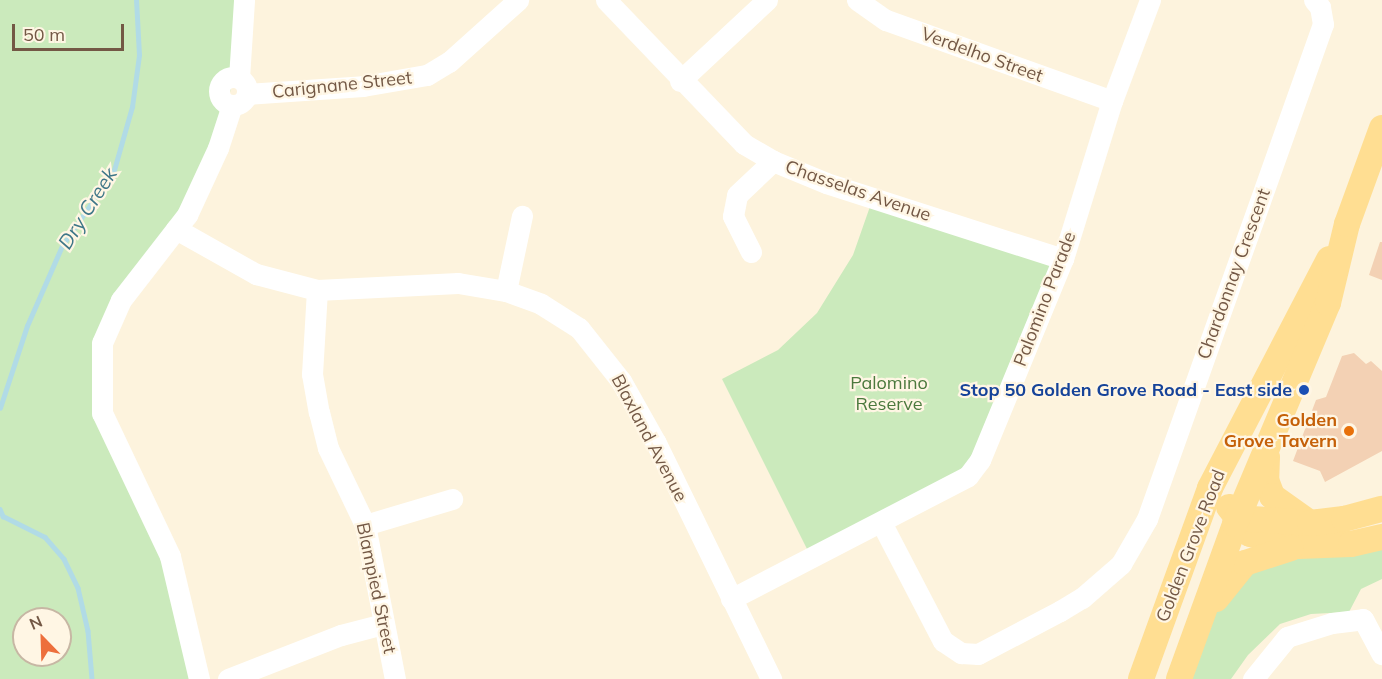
<!DOCTYPE html>
<style>
body{margin:0}
#map{position:relative;width:1382px;height:679px;overflow:hidden;background:#fdf3dd;font-family:Mulish,sans-serif}
div>[style]{position:absolute}
.green>*{inset:0;background:#cbeabc}
.stream>*{height:4.5px;margin:-2.25px;padding:0 2.25px;transform-origin:2.25px;border-radius:2.25px;background:#b1dbe6}
.building>*{inset:0;background:#f3d1b4}
.minor>*{height:21px;margin:-10.5px;padding:0 10.5px;transform-origin:10.5px;border-radius:10.5px;background:#fff}
.minor>.ring{margin:-10.5px;padding:0;box-sizing:content-box;background:none;border:21px solid #fff;border-radius:50%}
.major>*{height:26px;margin:-13px;padding:0 13px;transform-origin:13px;border-radius:13px;background:#ffde92}
.dots>*{width:16px;height:16px;translate:-50% -50%;box-sizing:border-box;border:3px solid #fff6e4;border-radius:50%}
span{translate:-50% -50%;white-space:nowrap;text-align:center;line-height:1.15;-webkit-text-stroke:4.5px #fff6e4;paint-order:stroke}
.street-label{font-size:18px;color:#735845}
.park-label{font-size:18px;color:#4b793d}
.transit-label{font-size:18px;color:#164399;font-weight:700}
.right{translate:-100% -50%;text-align:right}
.food-label{font-size:18px;color:#c56008;font-weight:700}
.water-label{font-size:20px;color:#3e7688;font-style:italic}
.north{position:absolute;left:12px;top:607px;width:60px;height:60px;box-sizing:border-box;background:#fff6e4;border:2px solid #c7b7a4;border-radius:50%;rotate:337deg;font-size:16px;font-weight:700;line-height:24px;text-align:center;color:#735845}
.north::after{content:'';display:block;margin:auto;width:21px;height:27px;background:#ed6f3c;clip-path:polygon(50% 0,100% 100%,50% 72%,0 100%)}
.scale{position:absolute;left:12px;top:24px;width:112px;height:27px;box-sizing:border-box;border:3px solid #735845;border-top:0;padding-left:8px;font-size:18px;line-height:21px;white-space:nowrap;color:#735845;-webkit-text-stroke:4px #fff6e4;paint-order:stroke}
</style>
<div id="map">
<div class="green">
<i style="clip-path:polygon(evenodd,0 0,246px 0,228px 104px,187px 215px,111px 315px,102px 414px,158px 527px,199px 679px,0 679px,0 0,24px 619px,60px 619px,60px 655px,24px 655px,24px 619px)"></i>
<i style="clip-path:polygon(873px 198px,1063px 259px,980px 460px,812px 559px,722px 379px,778px 350px,817px 313px,853px 255px)"></i>
<i style="clip-path:polygon(1382px 549px,1382px 579px,1361px 589px,1349px 612px,1311px 614px,1280px 624px,1248px 655px,1231px 679px,1187px 679px,1215px 607px,1256px 560px)"></i>
</div>
<div class="stream">
<i style="left:0;top:408px;width:86px;rotate:-71.8deg"></i>
<i style="left:27px;top:326px;width:87px;rotate:-66.4deg"></i>
<i style="left:62px;top:246px;width:92px;rotate:-55.6deg"></i>
<i style="left:114px;top:170px;width:66px;rotate:-74.1deg"></i>
<i style="left:132px;top:107px;width:52px;rotate:-82.3deg"></i>
<i style="left:139px;top:55px;width:55px;rotate:-93.1deg"></i>
<i style="left:0;top:509px;width:8px;rotate:67deg"></i>
<i style="left:3px;top:516px;width:47px;rotate:26.6deg"></i>
<i style="left:45px;top:537px;width:29px;rotate:49deg"></i>
<i style="left:64px;top:559px;width:32px;rotate:64deg"></i>
<i style="left:78px;top:588px;width:44px;rotate:76.9deg"></i>
<i style="left:88px;top:631px;width:48px;rotate:85.2deg"></i>
</div>
<div class="building">
<i style="clip-path:polygon(1380px 242px,1382px 242px,1382px 280px,1369px 275px)"></i>
<i style="clip-path:polygon(1354px 353px,1366px 364px,1371px 361px,1382px 371px,1382px 451px,1325px 482px,1320px 471px,1293px 461px,1316px 400px,1326px 397px,1342px 356px)"></i>
</div>
<div class="minor">
<i style="left:606px;top:0;width:199px;rotate:46.2deg"></i>
<i style="left:744px;top:144px;width:34px;rotate:30deg"></i>
<i style="left:773px;top:161px;width:57px;rotate:22.5deg"></i>
<i style="left:826px;top:183px;width:249px;rotate:17.8deg"></i>
<i style="left:857px;top:0;width:35px;rotate:35deg"></i>
<i style="left:886px;top:20px;width:240px;rotate:19.7deg"></i>
<i class="ring" style="left:219px;top:77px;width:7px;height:7px"></i>
<i style="left:239px;top:78px;width:78px;rotate:-86.3deg"></i>
<i style="left:680px;top:81px;width:119px;rotate:-43deg"></i>
<i style="left:247px;top:94px;width:116px;rotate:-3.9deg"></i>
<i style="left:363px;top:86px;width:65px;rotate:-9.8deg"></i>
<i style="left:427px;top:75px;width:26px;rotate:-31deg"></i>
<i style="left:449px;top:62px;width:93px;rotate:-41.9deg"></i>
<i style="left:176px;top:229px;width:92px;rotate:29.4deg"></i>
<i style="left:256px;top:274px;width:63px;rotate:14.7deg"></i>
<i style="left:317px;top:290px;width:141px;rotate:-2.8deg"></i>
<i style="left:458px;top:283px;width:49px;rotate:9.5deg"></i>
<i style="left:506px;top:291px;width:37px;rotate:20deg"></i>
<i style="left:541px;top:304px;width:45px;rotate:32.3deg"></i>
<i style="left:579px;top:328px;width:68px;rotate:51.6deg"></i>
<i style="left:621px;top:381px;width:71px;rotate:60.6deg"></i>
<i style="left:656px;top:443px;width:263px;rotate:64deg"></i>
<i style="left:751px;top:252px;width:40px;rotate:-116.6deg"></i>
<i style="left:733px;top:216px;width:21px;rotate:-79deg"></i>
<i style="left:737px;top:195px;width:50px;rotate:-43.4deg"></i>
<i style="left:317px;top:290px;width:84px;rotate:93.4deg"></i>
<i style="left:312px;top:374px;width:39px;rotate:80deg"></i>
<i style="left:319px;top:412px;width:37px;rotate:76deg"></i>
<i style="left:328px;top:448px;width:85px;rotate:64.3deg"></i>
<i style="left:365px;top:525px;width:157px;rotate:79deg"></i>
<i style="left:506px;top:291px;width:77px;rotate:-78deg"></i>
<i style="left:882px;top:524px;width:132px;rotate:62.5deg"></i>
<i style="left:943px;top:641px;width:22px;rotate:34deg"></i>
<i style="left:961px;top:653px;width:17px;rotate:3deg"></i>
<i style="left:978px;top:654px;width:93px;rotate:-27.7deg"></i>
<i style="left:1060px;top:611px;width:26px;rotate:-31deg"></i>
<i style="left:1082px;top:598px;width:52px;rotate:-41.1deg"></i>
<i style="left:1121px;top:564px;width:52px;rotate:-60deg"></i>
<i style="left:1147px;top:519px;width:525px;rotate:-70.43deg"></i>
<i style="left:1323px;top:24px;width:17px;rotate:-100deg"></i>
<i style="left:1320px;top:7px;width:9px;rotate:-131deg"></i>
<i style="left:365px;top:525px;width:91px;rotate:-16.6deg"></i>
<i style="left:731px;top:599px;width:267px;rotate:-27.4deg"></i>
<i style="left:968px;top:476px;width:20px;rotate:-53deg"></i>
<i style="left:980px;top:460px;width:217px;rotate:-67.6deg"></i>
<i style="left:1063px;top:259px;width:165px;rotate:-72.8deg"></i>
<i style="left:1112px;top:101px;width:108px;rotate:-69.4deg"></i>
<i style="left:199px;top:679px;width:126px;rotate:-103.3deg"></i>
<i style="left:170px;top:556px;width:158px;rotate:-115.4deg"></i>
<i style="left:102px;top:413px;width:70px;rotate:-90deg"></i>
<i style="left:102px;top:343px;width:47px;rotate:-66.2deg"></i>
<i style="left:121px;top:300px;width:108px;rotate:-52.2deg"></i>
<i style="left:187px;top:215px;width:74px;rotate:-65.2deg"></i>
<i style="left:218px;top:148px;width:45px;rotate:-72deg"></i>
<i style="left:228px;top:679px;width:121px;rotate:-21.3deg"></i>
<i style="left:341px;top:635px;width:43px;rotate:-14.7deg"></i>
<i style="left:1253px;top:679px;width:54px;rotate:-51deg"></i>
<i style="left:1287px;top:637px;width:47px;rotate:-17.3deg"></i>
<i style="left:1332px;top:623px;width:31px;rotate:-7deg"></i>
<i style="left:1363px;top:619px;width:40px;rotate:62deg"></i>
</div>
<div class="major">
<i style="left:1267px;top:457px;width:23px;rotate:92deg"></i>
<i style="left:1266px;top:480px;width:17px;rotate:69deg"></i>
<i style="left:1272px;top:496px;width:43px;rotate:35.5deg"></i>
<i style="left:1229px;top:507px;width:34px;rotate:52deg"></i>
<i style="left:1250px;top:534px;width:49px;rotate:14deg"></i>
<i style="left:1298px;top:546px;width:53px;rotate:-2.2deg"></i>
<i style="left:1351px;top:544px;width:32px;rotate:-13deg"></i>
<i style="left:1237px;top:518px;width:73px;rotate:3.9deg"></i>
<i style="left:1310px;top:523px;width:34px;rotate:-7deg"></i>
<i style="left:1344px;top:519px;width:39px;rotate:-15deg"></i>
<i style="left:1216px;top:599px;width:46px;rotate:-51.1deg"></i>
<i style="left:1245px;top:563px;width:48px;rotate:-18.1deg"></i>
<i style="left:1141px;top:679px;width:203px;rotate:-70.1deg"></i>
<i style="left:1210px;top:488px;width:258px;rotate:-62.5deg"></i>
<i style="left:1179px;top:679px;width:165px;rotate:-70.1deg"></i>
<i style="left:1235px;top:524px;width:240px;rotate:-67.2deg"></i>
<i style="left:1328px;top:303px;width:81px;rotate:-76.5deg"></i>
<i style="left:1347px;top:224px;width:102px;rotate:-70deg"></i>
</div>
<div class="dots">
<i style="left:1304px;top:390px;background:#1a4fb4"></i>
<i style="left:1349px;top:431px;background:#e8710a"></i>
</div>
<div class="street-label">
<span style="left:982px;top:55px;rotate:20deg">Verdelho Street</span>
<span style="left:342px;top:85px;rotate:-6deg">Carignane Street</span>
<span style="left:858px;top:191px;rotate:19deg">Chasselas Avenue</span>
<span style="left:1234px;top:274px;rotate:-70deg">Chardonnay Crescent</span>
<span style="left:1045px;top:299px;rotate:-69deg">Palomino Parade</span>
<span style="left:649px;top:438px;rotate:62deg">Blaxland Avenue</span>
<span style="left:1191px;top:546px;rotate:-69deg">Golden Grove Road</span>
<span style="left:376px;top:588px;rotate:78deg">Blampied Street</span>
</div>
<div class="park-label">
<span style="left:889px;top:394px">Palomino<br>Reserve</span>
</div>
<div class="transit-label">
<span class="right" style="left:1292px;top:390px">Stop 50 Golden Grove Road - East side</span>
</div>
<div class="food-label">
<span class="right" style="left:1337px;top:431px">Golden<br>Grove Tavern</span>
</div>
<div class="water-label">
<span style="left:87px;top:208px;rotate:-58deg">Dry Creek</span>
</div>
<div class="north">N</div>
<div class="scale">50 m</div>
</div>
